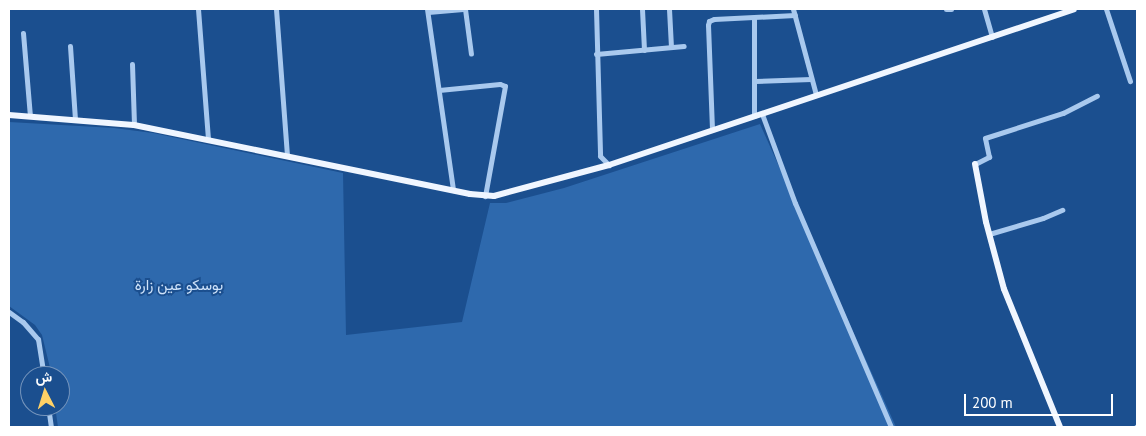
<!DOCTYPE html>
<meta charset="utf-8">
<style>
body{margin:0}
#map{position:relative;width:1146px;height:436px;overflow:hidden;background:#1b4f8f;font-family:"PT Sans",Vazirmatn,sans-serif}
div>[style]{position:absolute}
.green>*{inset:0;background:#2e69ad}
.minor>*{height:5px;margin:-2.5px;padding:0 2.5px;transform-origin:2.5px;border-radius:2.5px;background:#a9c9ee}
.major>*{height:6px;margin:-3px;padding:0 3px;transform-origin:3px;border-radius:3px;background:#f0f6ff}
span{translate:-50% -50%;white-space:nowrap;text-align:center;line-height:1.15;-webkit-text-stroke:4px #1b4f8f;paint-order:stroke}
.park-label{font-size:15px;color:#cfe3fa}
.frame{position:absolute;inset:0;border:10px solid #fff;pointer-events:none}
.north{position:absolute;left:20px;top:366px;width:50px;height:50px;box-sizing:border-box;background:#1b4f8f;border:1px solid #7695bc;border-radius:50%;rotate:355deg;font-size:14px;font-weight:700;line-height:20px;text-align:center;color:#fff}
.north::after{content:'';display:block;margin:auto;width:18px;height:22px;background:#ffd166;clip-path:polygon(50% 0,100% 100%,50% 72%,0 100%)}
.scale{position:absolute;left:964px;top:394px;width:149px;height:22px;box-sizing:border-box;border:2px solid #fff;border-top:0;padding-left:6px;font-size:15px;line-height:18px;white-space:nowrap;color:#fff;-webkit-text-stroke:4px #1b4f8f;paint-order:stroke}
</style>
<div id="map">
<div class="green">
<i style="clip-path:polygon(9px 122px,114px 128px,153px 133px,343px 173px,346px 335px,462px 322px,490px 203px,506px 203px,564px 188px,760px 124px,896px 427px,58px 427px,55px 406px,60px 406px,60px 376px,52px 376px,42px 335px,35px 325px,9px 306px)"></i>
</div>
<div class="minor">
<i style="left:198px;top:9px;width:129px;rotate:85.6deg"></i>
<i style="left:276px;top:9px;width:146px;rotate:85.7deg"></i>
<i style="left:427px;top:9px;width:183px;rotate:81.8deg"></i>
<i style="left:465px;top:9px;width:45px;rotate:82.4deg"></i>
<i style="left:596px;top:9px;width:147px;rotate:88.4deg"></i>
<i style="left:600px;top:156px;width:13px;rotate:45deg"></i>
<i style="left:642px;top:9px;width:41px;rotate:87.2deg"></i>
<i style="left:669px;top:9px;width:38px;rotate:87deg"></i>
<i style="left:793px;top:9px;width:89px;rotate:75deg"></i>
<i style="left:946px;top:9px;width:5px"></i>
<i style="left:984px;top:9px;width:29px;rotate:74deg"></i>
<i style="left:1106px;top:9px;width:76px;rotate:71.6deg"></i>
<i style="left:428px;top:12px;width:35px;rotate:-5deg"></i>
<i style="left:754px;top:18px;width:98px;rotate:90deg"></i>
<i style="left:23px;top:33px;width:83px;rotate:85.2deg"></i>
<i style="left:70px;top:46px;width:73px;rotate:86.1deg"></i>
<i style="left:596px;top:54px;width:88px;rotate:-5.2deg"></i>
<i style="left:132px;top:64px;width:61px;rotate:88.1deg"></i>
<i style="left:755px;top:81px;width:56px;rotate:-2deg"></i>
<i style="left:439px;top:90px;width:61px;rotate:-5.6deg"></i>
<i style="left:500px;top:84px;width:5px;rotate:22deg"></i>
<i style="left:505px;top:86px;width:112px;rotate:100.3deg"></i>
<i style="left:762px;top:114px;width:95px;rotate:69.7deg"></i>
<i style="left:795px;top:203px;width:244px;rotate:66.8deg"></i>
<i style="left:712px;top:129px;width:104px;rotate:-92.2deg"></i>
<i style="left:708px;top:25px;width:4px;rotate:-76deg"></i>
<i style="left:709px;top:21px;width:5px;rotate:-22deg"></i>
<i style="left:714px;top:19px;width:81px;rotate:-2.8deg"></i>
<i style="left:975px;top:164px;width:16px;rotate:-27deg"></i>
<i style="left:989px;top:157px;width:19px;rotate:-102deg"></i>
<i style="left:985px;top:138px;width:82px;rotate:-17.8deg"></i>
<i style="left:1063px;top:113px;width:38px;rotate:-27deg"></i>
<i style="left:989px;top:234px;width:56px;rotate:-16.5deg"></i>
<i style="left:1043px;top:218px;width:21px;rotate:-23deg"></i>
<i style="left:9px;top:312px;width:17px;rotate:36deg"></i>
<i style="left:23px;top:322px;width:23px;rotate:49deg"></i>
<i style="left:38px;top:339px;width:37px;rotate:81deg"></i>
<i style="left:48px;top:406px;width:21px;rotate:82deg"></i>
<i style="left:1136px;top:427px;width:1px;rotate:-45deg"></i>
</div>
<div class="major">
<i style="left:9px;top:115px;width:125px;rotate:4.6deg"></i>
<i style="left:134px;top:125px;width:343px;rotate:11.6deg"></i>
<i style="left:470px;top:194px;width:24px;rotate:5deg"></i>
<i style="left:494px;top:196px;width:119px;rotate:-15.1deg"></i>
<i style="left:609px;top:165px;width:490px;rotate:-18.5deg"></i>
<i style="left:975px;top:164px;width:59px;rotate:79.3deg"></i>
<i style="left:986px;top:222px;width:69px;rotate:75deg"></i>
<i style="left:1004px;top:289px;width:149px;rotate:67.9deg"></i>
</div>
<div class="park-label">
<span style="left:179px;top:285px">بوسكو عين زارة</span>
</div>
<div class="frame"></div>
<div class="north">ش</div>
<div class="scale">200 m</div>
</div>
